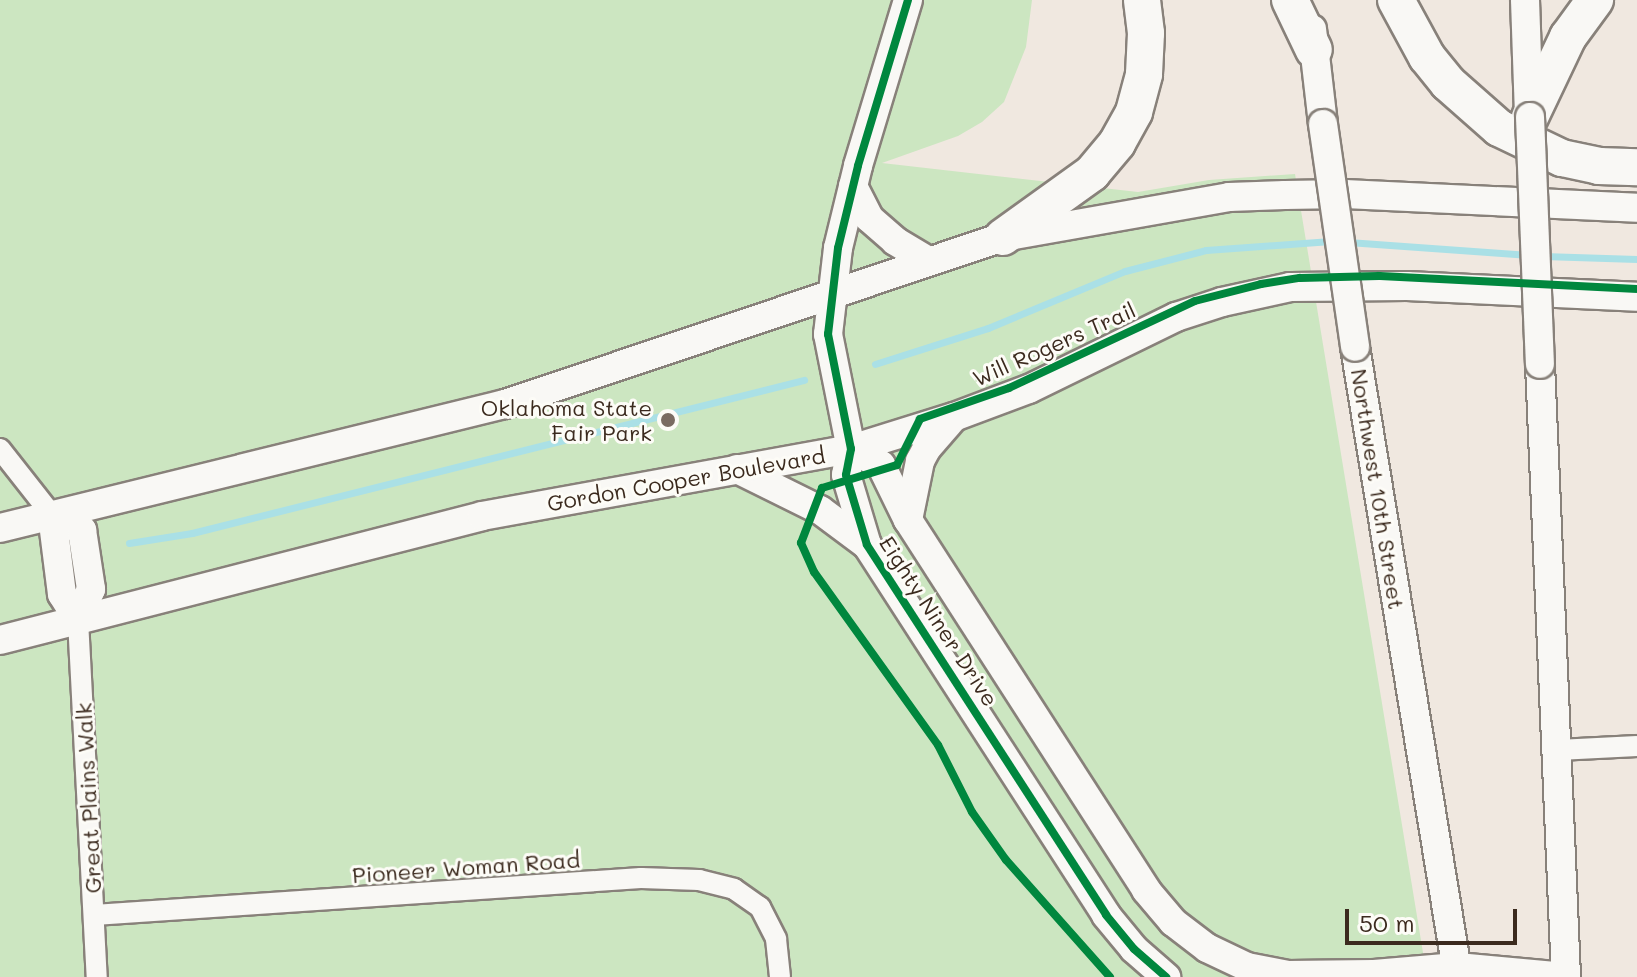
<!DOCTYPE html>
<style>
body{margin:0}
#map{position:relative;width:1637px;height:977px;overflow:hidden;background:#f0e8e0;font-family:Mali,sans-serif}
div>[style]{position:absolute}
.green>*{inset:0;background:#cce6c1}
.stream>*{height:7px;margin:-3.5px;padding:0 3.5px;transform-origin:3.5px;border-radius:3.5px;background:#aae0e6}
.roads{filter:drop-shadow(2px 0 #88817a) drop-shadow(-2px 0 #88817a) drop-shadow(0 2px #88817a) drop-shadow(0 -2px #88817a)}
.street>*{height:20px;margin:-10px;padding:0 10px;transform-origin:10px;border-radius:10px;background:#f9f8f5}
.secondary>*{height:28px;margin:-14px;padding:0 14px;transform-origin:14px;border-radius:14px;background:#f9f8f5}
.highway>*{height:36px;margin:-18px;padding:0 18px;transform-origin:18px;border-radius:18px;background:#f9f8f5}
.bridges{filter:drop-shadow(2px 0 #88817a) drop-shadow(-2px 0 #88817a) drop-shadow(0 2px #88817a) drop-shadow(0 -2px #88817a)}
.secondary-bridge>*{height:28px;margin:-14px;padding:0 14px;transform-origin:14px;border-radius:14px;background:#f9f8f5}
.cycleway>*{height:8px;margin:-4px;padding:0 4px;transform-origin:4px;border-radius:4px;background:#00873e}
.dots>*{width:22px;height:22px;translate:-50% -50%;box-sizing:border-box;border:4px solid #fdfcf7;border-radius:50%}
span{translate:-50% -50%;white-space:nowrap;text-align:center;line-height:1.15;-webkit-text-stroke:6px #fdfcf7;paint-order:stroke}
.street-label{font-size:22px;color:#3b2a1e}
.poi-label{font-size:22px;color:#3b2a1e}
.right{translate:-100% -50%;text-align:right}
.scale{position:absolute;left:1345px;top:909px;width:172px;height:36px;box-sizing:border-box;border:4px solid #3b2a1e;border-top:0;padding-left:10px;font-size:24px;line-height:28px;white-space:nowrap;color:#3b2a1e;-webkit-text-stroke:6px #fdfcf7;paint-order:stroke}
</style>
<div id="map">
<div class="green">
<i style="clip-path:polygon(0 0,1032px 0,1026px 47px,1004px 102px,982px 122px,958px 136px,882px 163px,1138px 192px,1209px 180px,1295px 174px,1427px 977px,0 977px)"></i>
</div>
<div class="stream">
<i style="left:1348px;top:242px;width:183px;rotate:4.1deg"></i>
<i style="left:1543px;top:256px;width:94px;rotate:1.8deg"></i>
<i style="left:875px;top:364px;width:119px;rotate:-17.7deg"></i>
<i style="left:988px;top:328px;width:148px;rotate:-22.6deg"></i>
<i style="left:1125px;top:271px;width:84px;rotate:-14.5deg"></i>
<i style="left:1206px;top:250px;width:125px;rotate:-4.1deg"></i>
<i style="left:129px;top:543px;width:64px;rotate:-9deg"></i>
<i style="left:192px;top:533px;width:631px;rotate:-14.04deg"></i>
</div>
<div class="roads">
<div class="street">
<i style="left:0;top:449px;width:84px;rotate:51.8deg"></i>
<i style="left:78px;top:620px;width:358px;rotate:87deg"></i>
<i style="left:1558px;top:750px;width:79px;rotate:-2.9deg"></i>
<i style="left:94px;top:915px;width:548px;rotate:-3.87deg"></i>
<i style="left:641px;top:878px;width:58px;rotate:2deg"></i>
<i style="left:699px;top:880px;width:36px;rotate:14deg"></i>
<i style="left:734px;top:889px;width:32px;rotate:35deg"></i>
<i style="left:760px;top:907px;width:36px;rotate:63deg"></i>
<i style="left:776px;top:939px;width:38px;rotate:84deg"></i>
</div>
<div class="secondary">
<i style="left:908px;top:0;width:173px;rotate:106.8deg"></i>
<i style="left:858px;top:166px;width:84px;rotate:103.7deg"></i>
<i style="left:838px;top:248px;width:87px;rotate:96.6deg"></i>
<i style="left:828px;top:334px;width:117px;rotate:78.7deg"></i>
<i style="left:851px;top:449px;width:26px;rotate:101deg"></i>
<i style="left:846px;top:475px;width:73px;rotate:73.3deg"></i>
<i style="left:867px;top:545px;width:440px;rotate:57.1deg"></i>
<i style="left:1106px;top:915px;width:44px;rotate:50.5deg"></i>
<i style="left:1134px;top:949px;width:43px;rotate:41.2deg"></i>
<i style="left:1525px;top:0;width:115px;rotate:88deg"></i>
<i style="left:1312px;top:29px;width:96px;rotate:83.4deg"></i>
<i style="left:853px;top:186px;width:36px;rotate:63deg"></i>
<i style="left:869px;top:218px;width:35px;rotate:41deg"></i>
<i style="left:895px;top:241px;width:39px;rotate:31deg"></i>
<i style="left:1355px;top:347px;width:638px;rotate:80.71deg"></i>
<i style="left:1540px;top:364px;width:614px;rotate:87.57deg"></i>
<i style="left:851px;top:449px;width:34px;rotate:28deg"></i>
<i style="left:881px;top:465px;width:61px;rotate:63.9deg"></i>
<i style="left:908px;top:520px;width:440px;rotate:57.2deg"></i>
<i style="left:1146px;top:890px;width:42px;rotate:49.8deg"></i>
<i style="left:1173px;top:922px;width:43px;rotate:37.4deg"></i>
<i style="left:1207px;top:948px;width:44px;rotate:25.4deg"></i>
<i style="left:1247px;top:967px;width:42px;rotate:11deg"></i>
<i style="left:1288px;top:975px;width:86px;rotate:-0.7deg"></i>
<i style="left:1374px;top:974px;width:83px;rotate:-4.8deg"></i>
<i style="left:1457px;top:967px;width:109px;rotate:5.2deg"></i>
<i style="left:737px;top:469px;width:93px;rotate:26.3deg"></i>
<i style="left:820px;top:510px;width:59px;rotate:36.7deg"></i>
<i style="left:52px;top:515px;width:34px;rotate:27deg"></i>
<i style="left:82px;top:530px;width:60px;rotate:81.3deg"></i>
<i style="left:91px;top:589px;width:34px;rotate:113deg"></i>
<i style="left:52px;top:515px;width:80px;rotate:82.8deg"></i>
<i style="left:62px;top:594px;width:31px;rotate:58deg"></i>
<i style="left:908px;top:520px;width:60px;rotate:-78.5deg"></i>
<i style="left:920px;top:461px;width:15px;rotate:-62deg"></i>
<i style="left:927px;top:448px;width:40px;rotate:-49deg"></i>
<i style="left:0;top:528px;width:520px;rotate:-13.8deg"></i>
<i style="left:505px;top:404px;width:525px;rotate:-18.54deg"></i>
<i style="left:1003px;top:237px;width:230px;rotate:-10deg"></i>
<i style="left:1229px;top:197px;width:56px;rotate:-2deg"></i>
<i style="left:1285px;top:195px;width:60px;rotate:-1deg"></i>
<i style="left:1345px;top:194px;width:292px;rotate:2.7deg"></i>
<i style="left:0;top:640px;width:498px;rotate:-14.4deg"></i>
<i style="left:482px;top:516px;width:375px;rotate:-10.3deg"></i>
<i style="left:851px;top:449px;width:108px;rotate:-17.3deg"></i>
<i style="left:954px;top:417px;width:80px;rotate:-20.5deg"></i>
<i style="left:1029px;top:389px;width:164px;rotate:-26.1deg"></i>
<i style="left:1176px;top:317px;width:48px;rotate:-18.1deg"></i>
<i style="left:1222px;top:302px;width:70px;rotate:-12.4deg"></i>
<i style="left:1290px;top:287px;width:117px;rotate:-0.5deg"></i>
<i style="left:1407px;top:286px;width:230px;rotate:2.7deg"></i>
</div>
<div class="highway">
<i style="left:1290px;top:0;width:55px;rotate:64.4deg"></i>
<i style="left:1396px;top:0;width:65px;rotate:61.5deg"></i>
<i style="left:1427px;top:57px;width:33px;rotate:51deg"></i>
<i style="left:1448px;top:83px;width:68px;rotate:41.4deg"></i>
<i style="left:1499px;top:128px;width:70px;rotate:25.5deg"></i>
<i style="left:1562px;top:158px;width:38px;rotate:12deg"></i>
<i style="left:1599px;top:166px;width:38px;rotate:2deg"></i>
<i style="left:1530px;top:117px;width:89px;rotate:-64.6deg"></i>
<i style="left:1568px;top:37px;width:46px;rotate:-53.9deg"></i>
<i style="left:1003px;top:237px;width:110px;rotate:-35.7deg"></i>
<i style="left:1092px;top:173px;width:39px;rotate:-50deg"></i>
<i style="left:1117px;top:143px;width:35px;rotate:-61deg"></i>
<i style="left:1134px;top:112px;width:39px;rotate:-75deg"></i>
<i style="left:1144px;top:74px;width:41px;rotate:-87.2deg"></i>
<i style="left:1146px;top:33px;width:33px;rotate:-97deg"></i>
</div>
</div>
<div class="bridges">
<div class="secondary-bridge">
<i style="left:1530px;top:117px;width:247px;rotate:87.7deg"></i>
<i style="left:1323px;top:124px;width:225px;rotate:81.8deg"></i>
</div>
</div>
<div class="cycleway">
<i style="left:908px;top:0;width:173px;rotate:106.8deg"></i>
<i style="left:858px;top:166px;width:84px;rotate:103.7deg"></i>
<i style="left:838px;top:248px;width:87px;rotate:96.6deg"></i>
<i style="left:828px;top:334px;width:117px;rotate:78.7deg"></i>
<i style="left:851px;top:449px;width:26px;rotate:101deg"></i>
<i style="left:846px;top:475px;width:73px;rotate:73.3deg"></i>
<i style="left:867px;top:545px;width:440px;rotate:57.1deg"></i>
<i style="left:1106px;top:915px;width:44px;rotate:50.5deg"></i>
<i style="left:1134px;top:949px;width:43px;rotate:41.2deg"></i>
<i style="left:1110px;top:977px;width:157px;rotate:-131.6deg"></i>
<i style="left:1006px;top:860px;width:59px;rotate:-125.3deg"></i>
<i style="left:972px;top:812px;width:75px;rotate:-116.9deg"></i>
<i style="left:938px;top:745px;width:213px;rotate:-125.6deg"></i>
<i style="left:814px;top:572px;width:32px;rotate:-114deg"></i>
<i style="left:801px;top:543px;width:59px;rotate:-69.1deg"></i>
<i style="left:822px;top:488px;width:78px;rotate:-17deg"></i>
<i style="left:897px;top:465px;width:51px;rotate:-63.4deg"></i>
<i style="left:920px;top:419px;width:94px;rotate:-19.2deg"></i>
<i style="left:1009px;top:388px;width:205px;rotate:-25.1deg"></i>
<i style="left:1195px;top:301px;width:68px;rotate:-14.4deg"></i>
<i style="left:1261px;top:284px;width:39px;rotate:-9deg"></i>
<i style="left:1300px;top:278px;width:79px;rotate:-1.5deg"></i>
<i style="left:1379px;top:276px;width:258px;rotate:2.9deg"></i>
</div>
<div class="dots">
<i style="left:668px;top:420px;background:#7a6c62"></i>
</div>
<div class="street-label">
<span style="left:1054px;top:344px;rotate:-24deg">Will Rogers Trail</span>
<span style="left:686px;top:479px;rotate:-10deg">Gordon Cooper Boulevard</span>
<span style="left:1378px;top:489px;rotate:81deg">Northwest 10th Street</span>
<span style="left:939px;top:621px;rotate:57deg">Eighty Niner Drive</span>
<span style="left:88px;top:798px;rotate:-93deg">Great Plains Walk</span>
<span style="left:466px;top:867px;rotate:-4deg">Pioneer Woman Road</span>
</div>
<div class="poi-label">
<span class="right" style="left:652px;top:420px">Oklahoma State<br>Fair Park</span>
</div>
<div class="scale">50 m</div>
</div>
